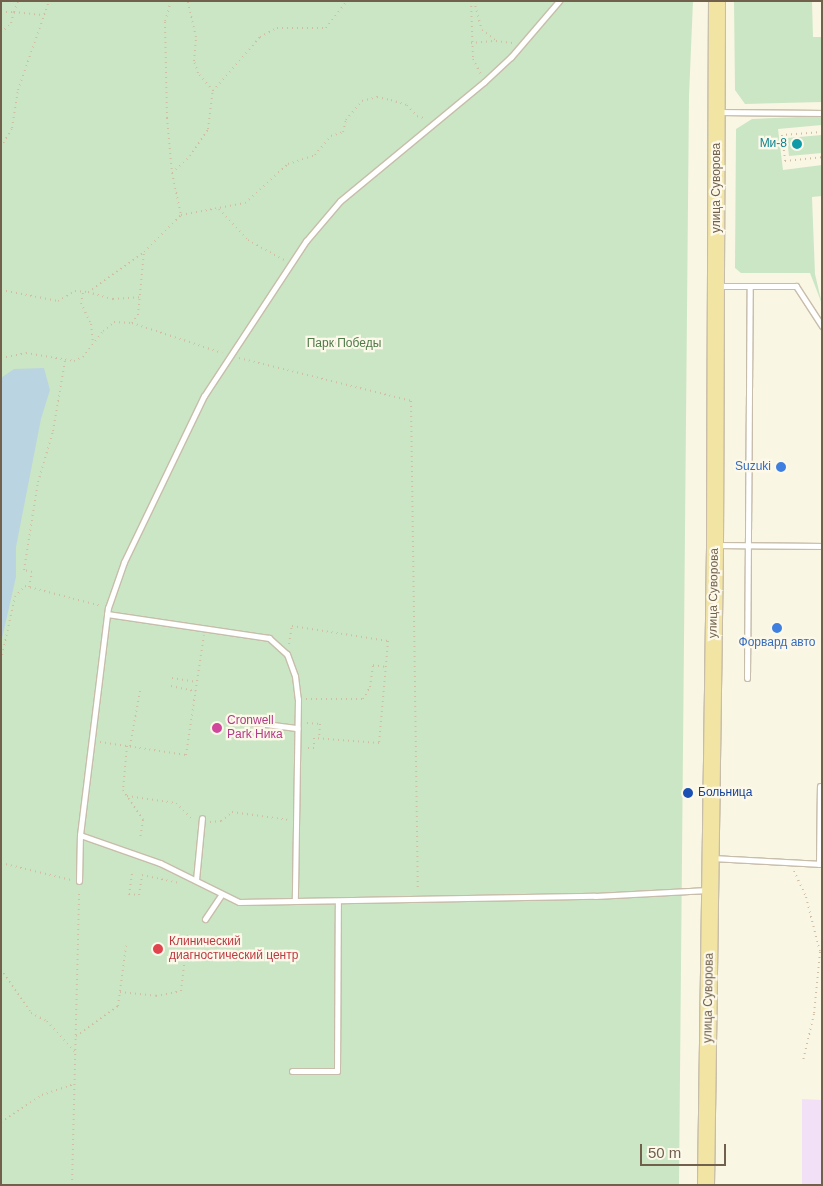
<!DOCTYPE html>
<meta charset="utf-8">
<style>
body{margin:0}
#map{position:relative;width:823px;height:1186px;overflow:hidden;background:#faf6e4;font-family:Helvetica,sans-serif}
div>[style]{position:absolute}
.education>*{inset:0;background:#f2e1f6}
.green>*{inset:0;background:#cbe6c4}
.water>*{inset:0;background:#bbd4e1}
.path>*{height:2px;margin-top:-1px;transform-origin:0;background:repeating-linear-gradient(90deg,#d1bea2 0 1px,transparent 0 5px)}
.roads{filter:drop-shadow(1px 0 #c7bdaa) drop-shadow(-1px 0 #c7bdaa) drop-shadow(0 1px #c7bdaa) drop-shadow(0 -1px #c7bdaa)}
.service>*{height:5px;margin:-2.5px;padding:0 2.5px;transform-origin:2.5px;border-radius:2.5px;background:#fff}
.primary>*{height:16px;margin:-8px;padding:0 8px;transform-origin:8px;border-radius:8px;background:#f2e4a3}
.dots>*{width:14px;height:14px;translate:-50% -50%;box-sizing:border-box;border:2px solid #fdf9ea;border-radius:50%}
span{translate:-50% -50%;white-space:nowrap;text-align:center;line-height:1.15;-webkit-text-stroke:4.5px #fdf9ea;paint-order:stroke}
.culture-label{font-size:12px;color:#0d838f}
.right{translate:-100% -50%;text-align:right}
.street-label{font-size:12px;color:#70604c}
.park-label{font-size:12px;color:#4e7a49}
.shop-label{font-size:12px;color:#366cbe}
.hotel-label{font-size:12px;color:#b23c85}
.left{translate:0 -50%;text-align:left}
.transit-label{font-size:12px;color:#164399}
.health-label{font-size:12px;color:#be3a42}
.frame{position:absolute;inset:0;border:2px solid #70604c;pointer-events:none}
.scale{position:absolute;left:640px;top:1144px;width:86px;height:22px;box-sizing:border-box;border:2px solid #70604c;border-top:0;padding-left:6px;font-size:15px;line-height:18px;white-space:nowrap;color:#70604c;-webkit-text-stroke:4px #fdf9ea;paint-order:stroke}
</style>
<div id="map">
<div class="education">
<i style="clip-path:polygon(802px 1099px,822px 1100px,822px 1185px,802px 1185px)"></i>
</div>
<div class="green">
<i style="clip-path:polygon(1px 1px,693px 1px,689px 96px,679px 1185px,1px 1185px)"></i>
<i style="clip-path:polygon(734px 1px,812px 1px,813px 37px,822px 37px,822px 102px,745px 104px,735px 90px)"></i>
<i style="clip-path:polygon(822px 116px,822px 125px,778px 129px,783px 170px,822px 165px,822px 196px,812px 197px,815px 274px,822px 304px,810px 273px,741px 273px,735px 268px,736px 129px,752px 119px)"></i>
<i style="clip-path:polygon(822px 135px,822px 153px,789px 156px,787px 138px)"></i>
</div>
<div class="water">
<i style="clip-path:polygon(44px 368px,50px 390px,41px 419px,16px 547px,16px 577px,1px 643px,1px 378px,14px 369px)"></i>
</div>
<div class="path">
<i style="left:171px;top:1px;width:22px;rotate:106deg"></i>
<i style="left:165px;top:22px;width:96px;rotate:88.8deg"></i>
<i style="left:167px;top:118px;width:55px;rotate:84.8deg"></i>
<i style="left:172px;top:173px;width:43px;rotate:77.9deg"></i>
<i style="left:471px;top:1px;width:58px;rotate:88deg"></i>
<i style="left:473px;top:59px;width:18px;rotate:63deg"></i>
<i style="left:474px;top:1px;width:30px;rotate:75deg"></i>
<i style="left:482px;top:30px;width:18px;rotate:38deg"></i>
<i style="left:496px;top:41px;width:17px;rotate:7deg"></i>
<i style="left:1px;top:12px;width:13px"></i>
<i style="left:14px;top:12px;width:12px;rotate:-70deg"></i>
<i style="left:1px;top:33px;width:14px;rotate:-45deg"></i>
<i style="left:11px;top:23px;width:11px;rotate:-75deg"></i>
<i style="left:14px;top:12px;width:28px;rotate:6deg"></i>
<i style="left:471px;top:43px;width:25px;rotate:-5deg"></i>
<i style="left:213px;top:91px;width:72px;rotate:-49deg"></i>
<i style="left:260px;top:37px;width:19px;rotate:-28deg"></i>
<i style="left:277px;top:28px;width:49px"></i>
<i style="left:326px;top:28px;width:34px;rotate:-52deg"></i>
<i style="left:822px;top:132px;width:40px;rotate:175.7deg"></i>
<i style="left:782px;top:135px;width:26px;rotate:83deg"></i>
<i style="left:785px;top:161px;width:37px;rotate:-6deg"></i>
<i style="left:1px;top:147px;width:22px;rotate:-60deg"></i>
<i style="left:12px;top:128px;width:38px;rotate:-81deg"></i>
<i style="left:18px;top:90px;width:94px;rotate:-70.8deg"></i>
<i style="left:172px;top:173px;width:25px;rotate:-43deg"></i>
<i style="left:190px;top:156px;width:32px;rotate:-56deg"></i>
<i style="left:208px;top:129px;width:38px;rotate:-83deg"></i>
<i style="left:213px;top:91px;width:23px;rotate:-130deg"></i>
<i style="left:198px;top:73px;width:13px;rotate:-108deg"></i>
<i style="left:194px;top:61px;width:24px;rotate:-85deg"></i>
<i style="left:196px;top:37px;width:37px;rotate:-103deg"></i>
<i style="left:219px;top:209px;width:42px;rotate:46.9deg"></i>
<i style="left:248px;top:240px;width:41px;rotate:29.1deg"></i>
<i style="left:1px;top:290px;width:58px;rotate:10.9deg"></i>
<i style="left:58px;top:301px;width:20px;rotate:-30deg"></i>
<i style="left:75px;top:291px;width:13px;rotate:4deg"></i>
<i style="left:88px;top:292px;width:67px;rotate:-35.3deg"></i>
<i style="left:88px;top:292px;width:26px;rotate:16deg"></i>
<i style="left:113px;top:299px;width:26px;rotate:-4deg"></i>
<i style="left:83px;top:293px;width:10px;rotate:101deg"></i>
<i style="left:81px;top:303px;width:23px;rotate:65deg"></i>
<i style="left:91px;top:324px;width:18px;rotate:84deg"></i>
<i style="left:132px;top:323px;width:95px;rotate:18.4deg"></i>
<i style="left:1px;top:358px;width:25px;rotate:-11deg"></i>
<i style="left:26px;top:353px;width:49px;rotate:9.5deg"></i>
<i style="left:74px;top:361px;width:10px;rotate:-24deg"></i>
<i style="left:83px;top:357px;width:33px;rotate:-52deg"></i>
<i style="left:103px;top:331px;width:14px;rotate:-39deg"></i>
<i style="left:114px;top:322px;width:18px;rotate:3deg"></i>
<i style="left:132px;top:323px;width:10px;rotate:-53deg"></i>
<i style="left:138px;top:315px;width:63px;rotate:-84.6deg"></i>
<i style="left:144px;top:252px;width:52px;rotate:-45deg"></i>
<i style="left:181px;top:215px;width:65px;rotate:-10.6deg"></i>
<i style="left:245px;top:203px;width:58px;rotate:-42.2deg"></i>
<i style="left:288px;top:164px;width:28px;rotate:-18deg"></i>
<i style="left:315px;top:155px;width:25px;rotate:-50deg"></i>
<i style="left:331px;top:136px;width:13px;rotate:-18deg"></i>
<i style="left:343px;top:132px;width:12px;rotate:-76deg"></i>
<i style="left:346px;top:120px;width:25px;rotate:-50deg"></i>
<i style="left:362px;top:101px;width:16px;rotate:-15deg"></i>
<i style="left:377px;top:97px;width:14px;rotate:12deg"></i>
<i style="left:391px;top:100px;width:17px;rotate:17deg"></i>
<i style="left:407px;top:105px;width:15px;rotate:48deg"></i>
<i style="left:417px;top:116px;width:9px;rotate:18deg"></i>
<i style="left:239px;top:358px;width:177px;rotate:14deg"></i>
<i style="left:411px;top:401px;width:490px;rotate:89.2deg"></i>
<i style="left:29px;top:587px;width:15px;rotate:-79deg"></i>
<i style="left:32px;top:572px;width:8px;rotate:-166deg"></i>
<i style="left:24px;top:570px;width:89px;rotate:-81deg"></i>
<i style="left:38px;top:482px;width:53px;rotate:-73.6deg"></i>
<i style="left:53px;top:431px;width:71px;rotate:-80.3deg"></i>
<i style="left:289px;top:644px;width:18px;rotate:-81deg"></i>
<i style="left:292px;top:626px;width:97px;rotate:8.9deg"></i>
<i style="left:388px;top:641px;width:102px;rotate:95deg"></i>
<i style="left:379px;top:743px;width:65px;rotate:-175.6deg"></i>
<i style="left:314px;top:738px;width:10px;rotate:90deg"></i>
<i style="left:314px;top:748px;width:8px;rotate:180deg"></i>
<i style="left:1px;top:660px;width:65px;rotate:-77.5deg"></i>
<i style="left:15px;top:597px;width:15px;rotate:-48deg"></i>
<i style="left:25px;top:586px;width:79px;rotate:14.7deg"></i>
<i style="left:172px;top:678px;width:25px;rotate:9deg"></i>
<i style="left:171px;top:686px;width:25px;rotate:12deg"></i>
<i style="left:306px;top:699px;width:57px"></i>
<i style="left:363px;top:699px;width:14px;rotate:-60deg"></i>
<i style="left:370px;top:687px;width:22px;rotate:-82deg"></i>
<i style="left:373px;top:665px;width:13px;rotate:9deg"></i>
<i style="left:307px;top:723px;width:13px;rotate:4deg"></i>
<i style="left:320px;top:724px;width:15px;rotate:94deg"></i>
<i style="left:100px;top:742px;width:87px;rotate:8.6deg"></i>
<i style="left:186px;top:755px;width:121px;rotate:-81.5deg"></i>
<i style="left:127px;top:746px;width:44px;rotate:95.2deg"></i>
<i style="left:123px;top:790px;width:36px;rotate:56deg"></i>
<i style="left:143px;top:820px;width:19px;rotate:99deg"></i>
<i style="left:130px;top:746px;width:56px;rotate:-79.7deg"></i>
<i style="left:127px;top:796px;width:49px;rotate:8.1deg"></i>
<i style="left:176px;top:803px;width:24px;rotate:45deg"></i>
<i style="left:210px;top:822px;width:11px;rotate:-5deg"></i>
<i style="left:221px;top:821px;width:14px;rotate:-39deg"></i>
<i style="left:232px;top:812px;width:58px;rotate:8deg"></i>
<i style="left:1px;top:863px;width:72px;rotate:13.7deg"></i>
<i style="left:794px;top:871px;width:29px;rotate:65deg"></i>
<i style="left:806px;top:897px;width:57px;rotate:75.7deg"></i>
<i style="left:820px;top:952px;width:62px;rotate:95.5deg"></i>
<i style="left:814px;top:1014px;width:48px;rotate:103.2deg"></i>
<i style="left:129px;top:894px;width:10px;rotate:6deg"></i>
<i style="left:139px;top:895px;width:20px;rotate:-81deg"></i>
<i style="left:142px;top:875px;width:39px;rotate:12deg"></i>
<i style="left:129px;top:895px;width:22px;rotate:-82deg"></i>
<i style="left:1px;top:969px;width:53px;rotate:55.7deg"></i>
<i style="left:31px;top:1013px;width:18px;rotate:27deg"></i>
<i style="left:47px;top:1021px;width:42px;rotate:47.9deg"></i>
<i style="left:120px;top:992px;width:36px;rotate:6deg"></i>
<i style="left:156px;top:996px;width:25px;rotate:-11deg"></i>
<i style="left:181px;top:991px;width:60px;rotate:-83.3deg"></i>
<i style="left:76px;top:1036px;width:52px;rotate:-35.5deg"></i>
<i style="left:118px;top:1006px;width:61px;rotate:-82.4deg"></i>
<i style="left:1px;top:1122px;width:49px;rotate:-33.4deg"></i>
<i style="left:42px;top:1095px;width:34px;rotate:-19deg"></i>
<i style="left:72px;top:1185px;width:295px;rotate:-88.6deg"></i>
</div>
<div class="roads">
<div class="service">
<i style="left:720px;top:112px;width:102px;rotate:0.6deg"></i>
<i style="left:719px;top:286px;width:77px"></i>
<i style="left:796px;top:286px;width:48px;rotate:57deg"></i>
<i style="left:717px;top:545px;width:105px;rotate:0.5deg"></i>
<i style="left:107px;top:614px;width:164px;rotate:8.4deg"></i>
<i style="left:269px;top:638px;width:24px;rotate:42deg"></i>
<i style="left:287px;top:654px;width:23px;rotate:70deg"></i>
<i style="left:295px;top:676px;width:23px;rotate:83deg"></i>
<i style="left:298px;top:699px;width:202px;rotate:90.9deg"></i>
<i style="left:747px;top:678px;width:392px;rotate:-89.6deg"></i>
<i style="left:235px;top:720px;width:63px;rotate:7.4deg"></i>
<i style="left:80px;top:835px;width:229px;rotate:-83deg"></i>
<i style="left:108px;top:608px;width:49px;rotate:-70.8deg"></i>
<i style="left:124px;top:562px;width:184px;rotate:-64.3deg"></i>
<i style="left:204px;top:396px;width:186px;rotate:-56.7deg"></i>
<i style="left:306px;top:241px;width:52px;rotate:-49.6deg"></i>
<i style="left:340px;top:201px;width:187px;rotate:-39.6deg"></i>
<i style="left:484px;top:82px;width:37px;rotate:-43deg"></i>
<i style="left:511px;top:57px;width:74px;rotate:-49.4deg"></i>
<i style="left:712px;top:858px;width:110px;rotate:3.1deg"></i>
<i style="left:819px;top:864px;width:78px;rotate:-89.3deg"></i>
<i style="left:196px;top:880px;width:62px;rotate:-84.5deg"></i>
<i style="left:79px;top:881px;width:46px;rotate:-88.8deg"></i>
<i style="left:80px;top:835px;width:85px;rotate:19.3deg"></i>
<i style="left:160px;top:863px;width:88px;rotate:26.3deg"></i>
<i style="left:239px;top:902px;width:356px;rotate:-1deg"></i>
<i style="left:595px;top:896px;width:113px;rotate:-3deg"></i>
<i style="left:205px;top:919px;width:29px;rotate:-56deg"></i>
<i style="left:292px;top:1071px;width:45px"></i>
<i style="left:337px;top:1071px;width:170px;rotate:-89.7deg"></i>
</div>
<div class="primary">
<i style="left:706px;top:1185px;width:640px;rotate:-89.19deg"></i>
<i style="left:715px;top:545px;width:544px;rotate:-89.79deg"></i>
</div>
</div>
<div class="dots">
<i style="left:797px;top:144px;background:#0f9aa8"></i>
<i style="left:781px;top:467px;background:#3f7fe0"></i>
<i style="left:777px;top:628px;background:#3f7fe0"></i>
<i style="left:217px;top:728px;background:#d1479c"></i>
<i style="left:688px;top:793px;background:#1a4fb4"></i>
<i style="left:158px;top:949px;background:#e0444e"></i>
</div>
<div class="culture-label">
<span class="right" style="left:787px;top:144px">Ми-8</span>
</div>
<div class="street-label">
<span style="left:717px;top:188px;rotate:-90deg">улица Суворова</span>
<span style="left:714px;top:593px;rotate:-89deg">улица Суворова</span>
<span style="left:709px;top:998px;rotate:-89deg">улица Суворова</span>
</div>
<div class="park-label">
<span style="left:344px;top:344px">Парк Победы</span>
</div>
<div class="shop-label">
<span class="right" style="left:771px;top:467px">Suzuki</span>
<span style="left:777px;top:643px">Форвард авто</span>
</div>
<div class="hotel-label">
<span class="left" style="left:227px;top:728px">Cronwell<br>Park Ника</span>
</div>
<div class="transit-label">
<span class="left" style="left:698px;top:793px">Больница</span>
</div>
<div class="health-label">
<span class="left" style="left:169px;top:949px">Клинический<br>диагностический центр</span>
</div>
<div class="frame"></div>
<div class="scale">50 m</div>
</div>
